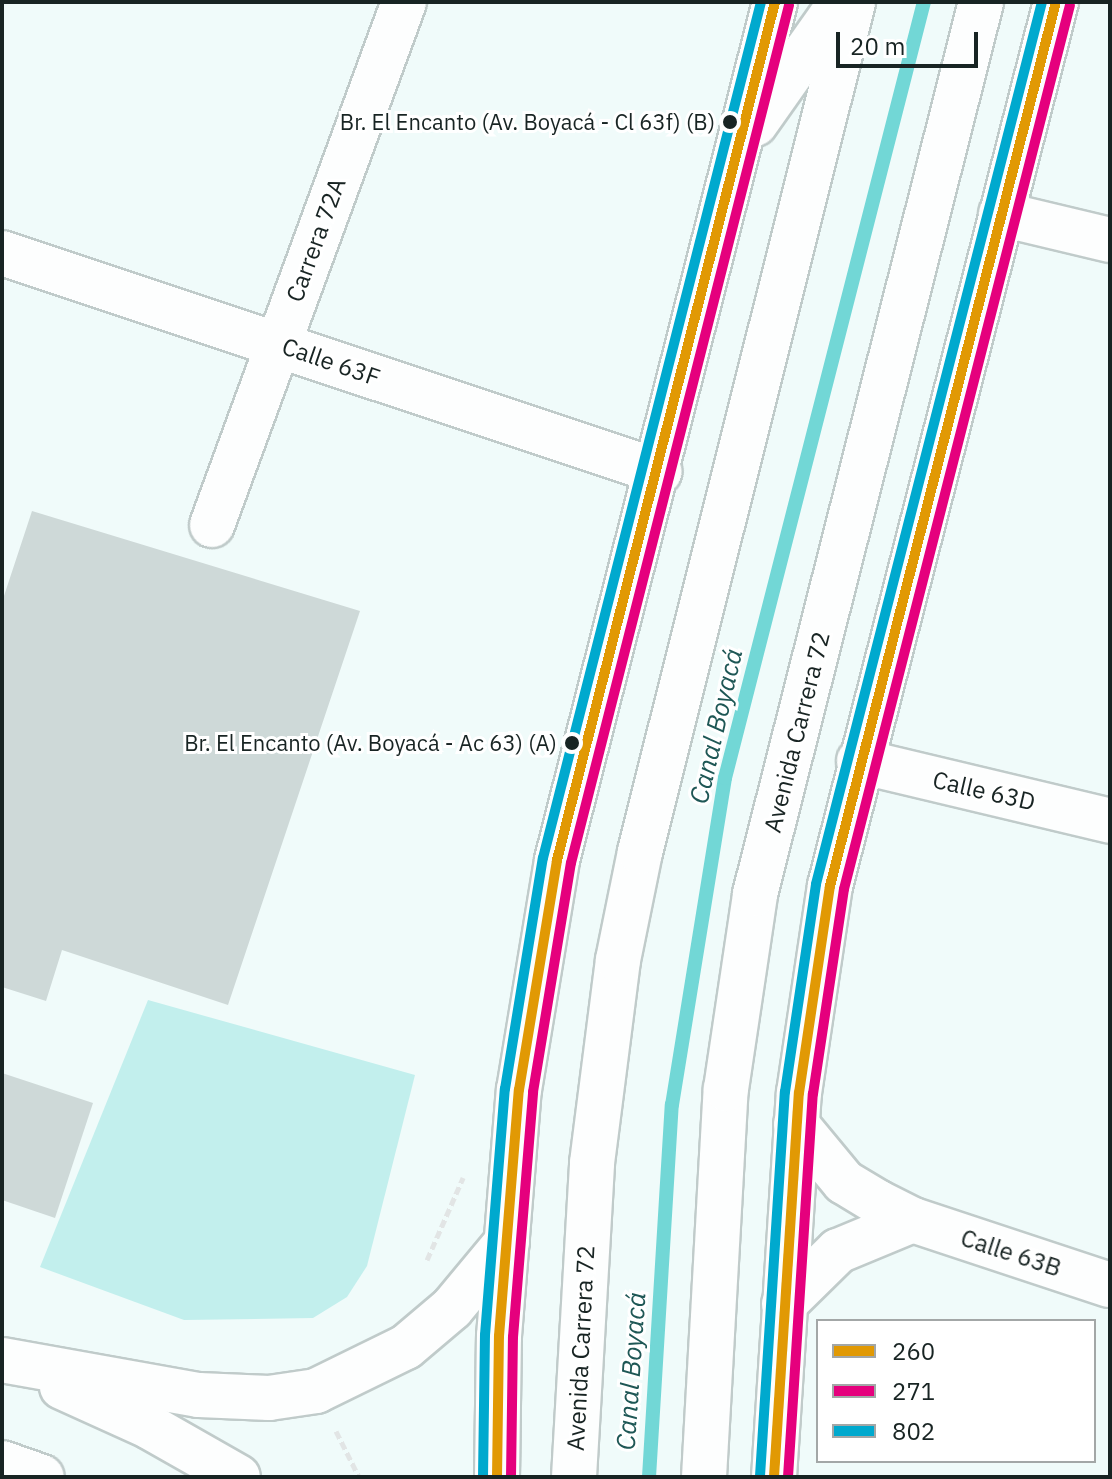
<!DOCTYPE html>
<meta charset="utf-8">
<style>
body{margin:0}
#map{position:relative;width:1112px;height:1479px;overflow:hidden;background:#f0fbfa;font-family:"IBM Plex Sans",sans-serif}
div>[style]{position:absolute}
.green>*{inset:0;background:#c2efed}
.stream>*{height:14px;margin:-7px;padding:0 7px;transform-origin:7px;border-radius:7px;background:#72d7d6}
.building>*{inset:0;background:#ced9d8}
.path>*{height:5px;margin-top:-2.5px;transform-origin:0;background:repeating-linear-gradient(90deg,#e2e5e5 0 8px,transparent 0 12px)}
.roads{filter:drop-shadow(2px 0 #c0cbca) drop-shadow(-2px 0 #c0cbca) drop-shadow(0 2px #c0cbca) drop-shadow(0 -2px #c0cbca)}
.street>*{height:44px;margin:-22px;padding:0 22px;transform-origin:22px;border-radius:22px;background:#fdfefe}
.secondary>*{height:44px;margin:-22px;padding:0 22px;transform-origin:22px;border-radius:22px;background:#fdfefe}
.highway>*{height:44px;margin:-22px;padding:0 22px;transform-origin:22px;border-radius:22px;background:#fdfefe}
.bus-1>*{height:10px;margin:-5px;padding:0 5px;transform-origin:5px;border-radius:5px;background:#e19904}
.bus-2>*{height:10px;margin:-5px;padding:0 5px;transform-origin:5px;border-radius:5px;background:#e5007d}
.bus-3>*{height:10px;margin:-5px;padding:0 5px;transform-origin:5px;border-radius:5px;background:#00a9ce}
.dots>*{width:22px;height:22px;translate:-50% -50%;box-sizing:border-box;border:4px solid #fff;border-radius:50%}
span{translate:-50% -50%;white-space:nowrap;text-align:center;line-height:1.15;-webkit-text-stroke:6px #fff;paint-order:stroke}
.bus-label{font-size:22px;color:#182423}
.right{translate:-100% -50%;text-align:right}
.street-label{font-size:24px;color:#182423}
.water-label{font-size:26px;color:#1e5755;font-style:italic}
.frame{position:absolute;inset:0;border:4px solid #182423;pointer-events:none}
.legend{position:absolute;left:816px;top:1319px;width:280px;height:144px;box-sizing:border-box;background:#fff;border:2px solid #a3a7a7;margin:0;padding:10px 14px;list-style:none;font-size:24px;color:#182423}
.legend li{display:flex;align-items:center;gap:16px;height:40px}
.legend b{width:40px;border:2px solid #a3a7a7}
.scale{position:absolute;left:836px;top:32px;width:142px;height:36px;box-sizing:border-box;border:4px solid #182423;border-top:0;padding-left:10px;font-size:24px;line-height:28px;white-space:nowrap;color:#182423;-webkit-text-stroke:6px #fff;paint-order:stroke}
</style>
<div id="map">
<div class="green">
<i style="clip-path:polygon(148px 1000px,415px 1075px,367px 1266px,347px 1297px,313px 1318px,184px 1320px,40px 1267px)"></i>
</div>
<div class="stream">
<i style="left:649px;top:1477px;width:373px;rotate:-86.5deg"></i>
<i style="left:672px;top:1105px;width:331px;rotate:-80.8deg"></i>
<i style="left:725px;top:778px;width:801px;rotate:-75.62deg"></i>
</div>
<div class="building">
<i style="clip-path:polygon(32px 511px,360px 611px,228px 1005px,62px 950px,46px 1001px,2px 987px,2px 602px)"></i>
<i style="clip-path:polygon(2px 1073px,93px 1103px,55px 1218px,2px 1200px)"></i>
</div>
<div class="path">
<i style="left:427px;top:1260px;width:90px;rotate:-66.3deg"></i>
<i style="left:336px;top:1431px;width:51px;rotate:63.4deg"></i>
</div>
<div class="roads">
<div class="street">
<i style="left:1001px;top:214px;width:112px;rotate:13.4deg"></i>
<i style="left:2px;top:253px;width:693px;rotate:18.41deg"></i>
<i style="left:212px;top:525px;width:557px;rotate:-69.84deg"></i>
<i style="left:859px;top:761px;width:258px;rotate:13.4deg"></i>
<i style="left:796px;top:1124px;width:75px;rotate:50.4deg"></i>
<i style="left:844px;top:1182px;width:39px;rotate:31deg"></i>
<i style="left:877px;top:1202px;width:40px;rotate:26.6deg"></i>
<i style="left:913px;top:1220px;width:207px;rotate:18.3deg"></i>
<i style="left:784px;top:1304px;width:76px;rotate:-44.5deg"></i>
<i style="left:838px;top:1251px;width:81px;rotate:-22.5deg"></i>
</div>
<div class="secondary">
<i style="left:2px;top:1463px;width:42px;rotate:19.3deg"></i>
</div>
<div class="highway">
<i style="left:755px;top:124px;width:149px;rotate:-54.8deg"></i>
<i style="left:2px;top:1360px;width:200px;rotate:10.1deg"></i>
<i style="left:199px;top:1395px;width:70px;rotate:2.5deg"></i>
<i style="left:269px;top:1398px;width:48px;rotate:-8.5deg"></i>
<i style="left:316px;top:1391px;width:100px;rotate:-26.1deg"></i>
<i style="left:406px;top:1347px;width:60px;rotate:-40.3deg"></i>
<i style="left:452px;top:1308px;width:86px;rotate:-50.2deg"></i>
<i style="left:62px;top:1387px;width:97px;rotate:24.4deg"></i>
<i style="left:150px;top:1427px;width:101px;rotate:29.6deg"></i>
<i style="left:497px;top:1477px;width:141px;rotate:-89.2deg"></i>
<i style="left:499px;top:1336px;width:247px;rotate:-85.4deg"></i>
<i style="left:519px;top:1090px;width:233px;rotate:-80.6deg"></i>
<i style="left:557px;top:860px;width:885px;rotate:-75.74deg"></i>
<i style="left:574px;top:1477px;width:315px;rotate:-86.7deg"></i>
<i style="left:592px;top:1163px;width:205px;rotate:-82.7deg"></i>
<i style="left:618px;top:960px;width:110px;rotate:-78.5deg"></i>
<i style="left:640px;top:852px;width:876px;rotate:-75.93deg"></i>
<i style="left:704px;top:1477px;width:389px;rotate:-86.8deg"></i>
<i style="left:726px;top:1089px;width:197px;rotate:-81.5deg"></i>
<i style="left:755px;top:894px;width:920px;rotate:-75.78deg"></i>
<i style="left:774px;top:1477px;width:385px;rotate:-86.3deg"></i>
<i style="left:799px;top:1093px;width:209px;rotate:-81.5deg"></i>
<i style="left:830px;top:886px;width:912px;rotate:-75.66deg"></i>
</div>
</div>
<div class="bus-1">
<i style="left:497px;top:1477px;width:141px;rotate:-89.2deg"></i>
<i style="left:499px;top:1336px;width:247px;rotate:-85.4deg"></i>
<i style="left:519px;top:1090px;width:233px;rotate:-80.6deg"></i>
<i style="left:557px;top:860px;width:885px;rotate:-75.74deg"></i>
<i style="left:774px;top:1477px;width:385px;rotate:-86.3deg"></i>
<i style="left:799px;top:1093px;width:209px;rotate:-81.5deg"></i>
<i style="left:830px;top:886px;width:912px;rotate:-75.66deg"></i>
</div>
<div class="bus-2">
<i style="left:511px;top:1477px;width:140px;rotate:-89.2deg"></i>
<i style="left:513px;top:1337px;width:246px;rotate:-85.3deg"></i>
<i style="left:533px;top:1092px;width:232px;rotate:-80.6deg"></i>
<i style="left:571px;top:863px;width:885px;rotate:-75.74deg"></i>
<i style="left:788px;top:1477px;width:384px;rotate:-86.3deg"></i>
<i style="left:813px;top:1094px;width:207px;rotate:-81.4deg"></i>
<i style="left:844px;top:889px;width:912px;rotate:-75.66deg"></i>
</div>
<div class="bus-3">
<i style="left:760px;top:1476px;width:385px;rotate:-86.3deg"></i>
<i style="left:785px;top:1092px;width:210px;rotate:-81.5deg"></i>
<i style="left:816px;top:884px;width:910px;rotate:-75.63deg"></i>
<i style="left:483px;top:1477px;width:142px;rotate:-89.2deg"></i>
<i style="left:485px;top:1335px;width:247px;rotate:-85.4deg"></i>
<i style="left:505px;top:1089px;width:234px;rotate:-80.7deg"></i>
<i style="left:543px;top:858px;width:883px;rotate:-75.71deg"></i>
</div>
<div class="dots">
<i style="left:730px;top:122px;background:#182423"></i>
<i style="left:572px;top:743px;background:#182423"></i>
</div>
<div class="bus-label">
<span class="right" style="left:715px;top:122px">Br. El Encanto (Av. Boyacá - Cl 63f) (B)</span>
<span class="right" style="left:557px;top:743px">Br. El Encanto (Av. Boyacá - Ac 63) (A)</span>
</div>
<div class="street-label">
<span style="left:316px;top:240px;rotate:-70deg">Carrera 72A</span>
<span style="left:331px;top:362px;rotate:19deg">Calle 63F</span>
<span style="left:797px;top:732px;rotate:-76deg">Avenida Carrera 72</span>
<span style="left:984px;top:791px;rotate:13deg">Calle 63D</span>
<span style="left:1011px;top:1253px;rotate:18deg">Calle 63B</span>
<span style="left:581px;top:1348px;rotate:-87deg">Avenida Carrera 72</span>
</div>
<div class="water-label">
<span style="left:716px;top:726px;rotate:-77deg">Canal Boyacá</span>
<span style="left:631px;top:1371px;rotate:-86deg">Canal Boyacá</span>
</div>
<div class="frame"></div>
<ul class="legend">
<li><b style="height:10px;background:#e19904"></b>260</li>
<li><b style="height:10px;background:#e5007d"></b>271</li>
<li><b style="height:10px;background:#00a9ce"></b>802</li>
</ul>
<div class="scale">20 m</div>
</div>
